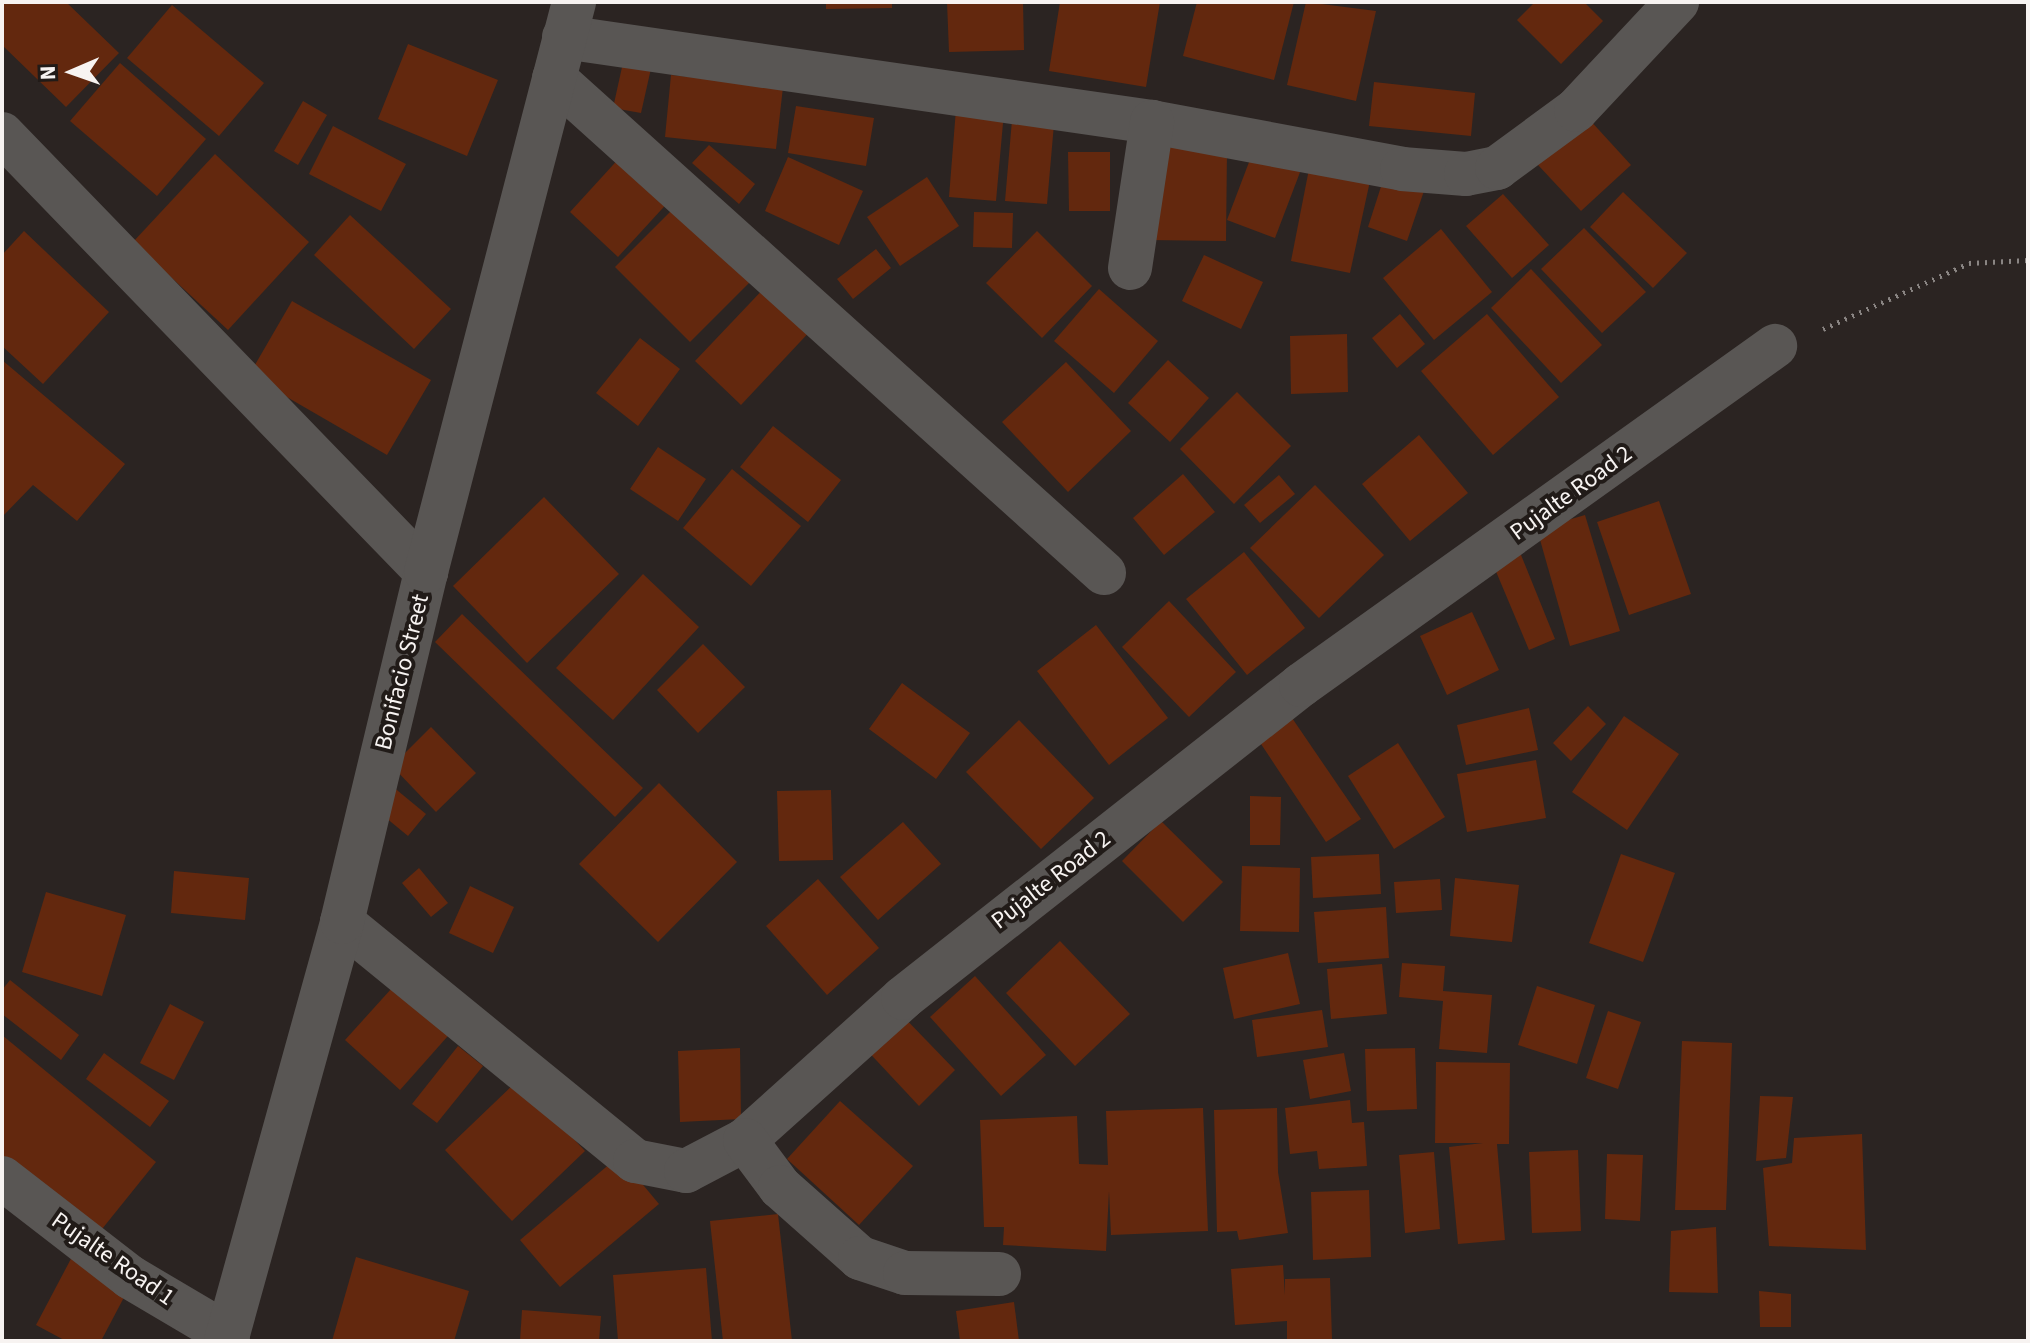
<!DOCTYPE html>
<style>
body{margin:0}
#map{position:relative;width:2030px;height:1343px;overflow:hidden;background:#2b2422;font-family:"Source Sans 3",sans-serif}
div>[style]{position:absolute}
.building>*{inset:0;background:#63280e}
.path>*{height:5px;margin-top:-2.5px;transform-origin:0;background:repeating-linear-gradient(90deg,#8a8583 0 2px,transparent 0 8px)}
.minor>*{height:44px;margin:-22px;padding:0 22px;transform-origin:22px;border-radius:22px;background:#595654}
span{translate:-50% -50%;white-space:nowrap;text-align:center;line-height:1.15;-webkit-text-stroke:8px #211b18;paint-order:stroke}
.street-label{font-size:24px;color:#f7f3f1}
.frame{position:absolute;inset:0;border:4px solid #f7f3f1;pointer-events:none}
.north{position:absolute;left:32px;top:32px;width:80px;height:80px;-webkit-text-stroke:6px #211b18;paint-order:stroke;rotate:268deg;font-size:22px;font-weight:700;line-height:32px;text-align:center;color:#f7f3f1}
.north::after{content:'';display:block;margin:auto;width:28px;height:36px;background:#f7f3f1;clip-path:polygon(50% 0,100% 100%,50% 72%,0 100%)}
</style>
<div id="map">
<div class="building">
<i style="clip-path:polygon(2px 2px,66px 2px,119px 53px,66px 107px,2px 45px)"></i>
<i style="clip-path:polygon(826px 2px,892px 2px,892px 8px,826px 9px)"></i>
<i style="clip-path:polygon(947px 2px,1023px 2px,1024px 50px,949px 52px)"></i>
<i style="clip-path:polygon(1060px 2px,1160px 2px,1146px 87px,1049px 71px)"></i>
<i style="clip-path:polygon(1197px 2px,1294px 2px,1274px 80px,1183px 56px)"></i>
<i style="clip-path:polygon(1306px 2px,1376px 11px,1356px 101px,1287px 85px)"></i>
<i style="clip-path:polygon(1535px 2px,1584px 2px,1603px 21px,1561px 64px,1517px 20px)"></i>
<i style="clip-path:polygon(172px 5px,264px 83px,219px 136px,127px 58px)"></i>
<i style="clip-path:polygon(408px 44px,498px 80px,467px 156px,378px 119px)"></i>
<i style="clip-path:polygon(624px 58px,652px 64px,641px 113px,613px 108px)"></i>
<i style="clip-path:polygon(120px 63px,206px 139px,157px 196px,70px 121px)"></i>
<i style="clip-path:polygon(671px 75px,783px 87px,776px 149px,665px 137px)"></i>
<i style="clip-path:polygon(1374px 82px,1475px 93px,1471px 136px,1369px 126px)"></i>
<i style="clip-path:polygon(303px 101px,327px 115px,298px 165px,274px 151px)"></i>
<i style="clip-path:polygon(796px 106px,874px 118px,866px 166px,788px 153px)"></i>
<i style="clip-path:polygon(956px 109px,1004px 112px,996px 201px,949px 197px)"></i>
<i style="clip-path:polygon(1588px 118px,1631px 165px,1581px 211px,1538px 165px)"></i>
<i style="clip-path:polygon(1012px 120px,1054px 124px,1047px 204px,1005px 201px)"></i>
<i style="clip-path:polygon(333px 126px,406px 164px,381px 211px,309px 174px)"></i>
<i style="clip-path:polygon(709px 145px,755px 184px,739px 204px,692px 163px)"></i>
<i style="clip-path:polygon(1148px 147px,1227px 149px,1226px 241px,1147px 240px)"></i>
<i style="clip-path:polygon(1254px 149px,1302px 167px,1275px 238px,1227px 220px)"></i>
<i style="clip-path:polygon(1068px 152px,1110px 152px,1110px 211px,1069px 211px)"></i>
<i style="clip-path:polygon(215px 154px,309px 242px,228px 330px,133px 242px)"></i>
<i style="clip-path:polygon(623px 154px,672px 198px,618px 257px,570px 212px)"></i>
<i style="clip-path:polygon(788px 157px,863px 191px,839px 245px,765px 211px)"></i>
<i style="clip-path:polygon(1309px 169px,1370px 181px,1350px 273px,1291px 261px)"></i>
<i style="clip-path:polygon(1386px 171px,1426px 185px,1407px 241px,1368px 227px)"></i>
<i style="clip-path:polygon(927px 177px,959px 226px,900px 266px,867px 217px)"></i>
<i style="clip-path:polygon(1623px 192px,1687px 253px,1653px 288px,1590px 227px)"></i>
<i style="clip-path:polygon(1503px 194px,1549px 245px,1512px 278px,1466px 226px)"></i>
<i style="clip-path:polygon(678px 204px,752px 280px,690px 342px,615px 267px)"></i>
<i style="clip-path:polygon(974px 212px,1013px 213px,1012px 248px,973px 247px)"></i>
<i style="clip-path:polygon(350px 215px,451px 309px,414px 349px,314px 255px)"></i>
<i style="clip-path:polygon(1584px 228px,1646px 292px,1602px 333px,1541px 269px)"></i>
<i style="clip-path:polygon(1441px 229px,1492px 292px,1434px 340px,1383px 278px)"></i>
<i style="clip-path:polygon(24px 231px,109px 312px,43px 384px,2px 346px,2px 255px)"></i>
<i style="clip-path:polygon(1037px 231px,1092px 286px,1042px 338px,986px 283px)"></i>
<i style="clip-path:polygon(876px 249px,891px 268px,853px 299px,837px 279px)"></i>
<i style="clip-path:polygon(1204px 255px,1263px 282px,1241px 329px,1182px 301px)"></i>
<i style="clip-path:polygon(1531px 269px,1602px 345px,1561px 383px,1491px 308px)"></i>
<i style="clip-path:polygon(770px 282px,815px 326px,741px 405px,695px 361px)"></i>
<i style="clip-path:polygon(1099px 289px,1158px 341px,1114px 393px,1054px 341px)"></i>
<i style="clip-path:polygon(292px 301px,431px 380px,387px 455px,249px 375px)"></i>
<i style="clip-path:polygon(1400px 314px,1425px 344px,1397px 368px,1372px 338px)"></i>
<i style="clip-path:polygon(1487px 314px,1559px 397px,1493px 455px,1421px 371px)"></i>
<i style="clip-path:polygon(1347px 334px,1348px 392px,1291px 394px,1290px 336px)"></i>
<i style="clip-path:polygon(640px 338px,680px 369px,638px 426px,596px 393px)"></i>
<i style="clip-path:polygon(2px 360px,125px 464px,77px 521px,33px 485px,2px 517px)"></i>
<i style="clip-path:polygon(1168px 360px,1209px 398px,1170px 442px,1128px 403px)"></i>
<i style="clip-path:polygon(1066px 362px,1131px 431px,1068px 492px,1002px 422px)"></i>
<i style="clip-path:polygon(1237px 392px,1291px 446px,1234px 504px,1180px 449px)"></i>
<i style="clip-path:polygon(773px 426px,841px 480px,808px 522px,740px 467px)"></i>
<i style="clip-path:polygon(1419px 435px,1468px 493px,1410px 541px,1362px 484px)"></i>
<i style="clip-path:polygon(658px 447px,706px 479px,678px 521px,630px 489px)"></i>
<i style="clip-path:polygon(732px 469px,801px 526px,751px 586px,683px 528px)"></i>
<i style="clip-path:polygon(1183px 474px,1215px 512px,1164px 555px,1133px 518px)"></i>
<i style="clip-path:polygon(1279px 475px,1295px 494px,1260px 523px,1244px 505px)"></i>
<i style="clip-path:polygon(1315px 485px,1384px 555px,1319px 618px,1250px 548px)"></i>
<i style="clip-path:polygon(544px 497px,619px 574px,527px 663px,453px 586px)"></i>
<i style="clip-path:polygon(1659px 501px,1691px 594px,1629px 615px,1597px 522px)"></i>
<i style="clip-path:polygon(1585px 515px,1620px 631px,1570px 646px,1537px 529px)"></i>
<i style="clip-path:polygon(1519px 550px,1555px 639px,1529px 650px,1492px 562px)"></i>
<i style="clip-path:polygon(1244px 552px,1305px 628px,1247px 675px,1186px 599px)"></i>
<i style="clip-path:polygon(643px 574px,699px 627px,613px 720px,556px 668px)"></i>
<i style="clip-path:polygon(1169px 601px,1236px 672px,1189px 717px,1122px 647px)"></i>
<i style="clip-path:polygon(1472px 612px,1499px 670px,1447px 695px,1420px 636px)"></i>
<i style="clip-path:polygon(462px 614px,643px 788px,615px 817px,435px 642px)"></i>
<i style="clip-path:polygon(1096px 625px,1168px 718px,1109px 765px,1037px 671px)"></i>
<i style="clip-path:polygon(703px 644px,745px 687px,698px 733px,657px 690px)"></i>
<i style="clip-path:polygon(902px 683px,970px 733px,936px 779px,869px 729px)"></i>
<i style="clip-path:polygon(1588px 706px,1606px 724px,1571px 761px,1553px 743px)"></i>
<i style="clip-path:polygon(1529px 708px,1538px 750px,1466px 765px,1457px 725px)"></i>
<i style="clip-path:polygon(1290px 715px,1361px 819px,1326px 842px,1257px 738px)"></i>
<i style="clip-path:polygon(1624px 716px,1679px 754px,1627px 830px,1572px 792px)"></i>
<i style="clip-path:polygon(1019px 720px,1094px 798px,1041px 849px,966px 772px)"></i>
<i style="clip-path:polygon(431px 727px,476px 773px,436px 812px,392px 766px)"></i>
<i style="clip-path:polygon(1398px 743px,1445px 817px,1394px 849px,1348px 776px)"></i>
<i style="clip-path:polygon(1536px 760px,1546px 818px,1467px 832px,1457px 774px)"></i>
<i style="clip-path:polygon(659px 783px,737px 862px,658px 942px,579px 864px)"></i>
<i style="clip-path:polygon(392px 786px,426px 814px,408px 836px,374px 808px)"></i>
<i style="clip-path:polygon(831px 790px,833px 860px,779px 861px,777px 791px)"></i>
<i style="clip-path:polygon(1250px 796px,1281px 797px,1280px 845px,1250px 845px)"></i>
<i style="clip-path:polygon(1161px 821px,1223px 882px,1183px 922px,1122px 861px)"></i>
<i style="clip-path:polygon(903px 822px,941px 864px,878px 920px,840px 877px)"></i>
<i style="clip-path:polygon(1379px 854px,1381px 894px,1313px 898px,1311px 857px)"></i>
<i style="clip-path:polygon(1621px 854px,1675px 873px,1643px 962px,1589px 943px)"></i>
<i style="clip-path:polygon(1242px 866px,1300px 868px,1299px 932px,1240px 931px)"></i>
<i style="clip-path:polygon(419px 868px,448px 903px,431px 917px,402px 883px)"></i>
<i style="clip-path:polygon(174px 871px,249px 878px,245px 920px,171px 913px)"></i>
<i style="clip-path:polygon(1455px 878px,1519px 885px,1512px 942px,1450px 936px)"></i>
<i style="clip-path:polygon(818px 879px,879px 948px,827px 995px,766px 926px)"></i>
<i style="clip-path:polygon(1440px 879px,1442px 910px,1396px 913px,1394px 882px)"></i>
<i style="clip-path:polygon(470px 886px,514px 907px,493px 953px,449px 933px)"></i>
<i style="clip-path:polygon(46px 892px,126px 915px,102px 996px,22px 972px)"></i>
<i style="clip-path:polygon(1386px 907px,1389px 958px,1318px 963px,1314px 912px)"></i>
<i style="clip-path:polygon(1060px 941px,1130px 1014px,1075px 1066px,1006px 993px)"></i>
<i style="clip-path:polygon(1288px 953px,1300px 1004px,1234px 1019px,1223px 968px)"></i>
<i style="clip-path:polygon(1402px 963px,1445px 966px,1443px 991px,1492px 995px,1487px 1053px,1439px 1049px,1443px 1001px,1399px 997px)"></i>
<i style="clip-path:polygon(1382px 964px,1387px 1014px,1331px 1019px,1327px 969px)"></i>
<i style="clip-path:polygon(975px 976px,1046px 1055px,1001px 1096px,930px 1017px)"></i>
<i style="clip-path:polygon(401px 978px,455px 1028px,400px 1090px,345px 1040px)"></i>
<i style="clip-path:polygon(10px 980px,79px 1035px,61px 1060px,2px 1014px,2px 990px)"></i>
<i style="clip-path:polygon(1537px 986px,1595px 1005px,1577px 1064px,1518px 1045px)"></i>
<i style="clip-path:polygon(170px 1004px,204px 1022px,174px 1080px,140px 1063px)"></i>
<i style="clip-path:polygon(1322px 1010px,1328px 1047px,1257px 1057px,1252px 1020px)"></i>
<i style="clip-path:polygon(898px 1011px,955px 1070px,919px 1106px,862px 1045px)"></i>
<i style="clip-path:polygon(1608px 1011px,1641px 1022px,1618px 1089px,1586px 1078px)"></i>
<i style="clip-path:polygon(2px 1035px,156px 1162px,94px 1239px,2px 1163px)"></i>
<i style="clip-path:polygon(1682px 1041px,1732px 1043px,1726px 1210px,1675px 1210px)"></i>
<i style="clip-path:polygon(458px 1046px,483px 1066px,437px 1123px,412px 1104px)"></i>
<i style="clip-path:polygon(740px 1048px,741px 1119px,680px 1122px,678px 1051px)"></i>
<i style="clip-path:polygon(1415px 1048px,1417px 1109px,1367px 1111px,1365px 1049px)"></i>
<i style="clip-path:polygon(104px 1053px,169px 1101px,150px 1127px,86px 1079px)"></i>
<i style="clip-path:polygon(1344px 1053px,1351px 1091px,1310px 1099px,1303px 1060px)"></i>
<i style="clip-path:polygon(1436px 1062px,1510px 1063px,1509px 1144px,1497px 1144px,1505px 1240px,1458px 1244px,1449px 1147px,1483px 1143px,1435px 1143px)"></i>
<i style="clip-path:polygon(518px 1080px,585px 1151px,512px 1221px,445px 1150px)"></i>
<i style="clip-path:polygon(1760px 1096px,1793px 1097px,1786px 1158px,1756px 1161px)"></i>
<i style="clip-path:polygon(1350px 1100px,1352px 1123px,1364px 1122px,1367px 1166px,1319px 1169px,1317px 1151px,1290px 1154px,1285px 1108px)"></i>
<i style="clip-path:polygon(840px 1101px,913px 1166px,859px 1225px,787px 1159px)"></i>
<i style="clip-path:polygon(1203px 1108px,1208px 1231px,1111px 1235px,1109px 1191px,1106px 1251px,1003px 1245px,1004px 1227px,984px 1227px,980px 1120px,1077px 1116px,1079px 1164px,1108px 1165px,1106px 1111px)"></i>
<i style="clip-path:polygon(1277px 1108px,1278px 1172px,1288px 1233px,1239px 1240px,1237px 1231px,1217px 1232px,1214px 1110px)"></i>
<i style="clip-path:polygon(1862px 1134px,1866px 1250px,1769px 1246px,1763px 1168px,1792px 1163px,1794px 1138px)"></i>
<i style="clip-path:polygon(1578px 1150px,1581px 1231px,1532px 1233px,1529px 1152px)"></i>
<i style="clip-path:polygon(1434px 1152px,1440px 1229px,1405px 1233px,1399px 1155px)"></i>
<i style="clip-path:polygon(1607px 1154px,1643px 1155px,1640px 1221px,1605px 1219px)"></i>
<i style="clip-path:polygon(619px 1156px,659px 1204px,560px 1287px,520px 1240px)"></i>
<i style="clip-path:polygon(1369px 1190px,1371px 1257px,1313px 1260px,1311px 1192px)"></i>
<i style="clip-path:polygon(778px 1214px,792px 1341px,723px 1341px,710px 1221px)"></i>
<i style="clip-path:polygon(1716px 1227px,1718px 1293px,1669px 1292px,1671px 1231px)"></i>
<i style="clip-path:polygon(74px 1253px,131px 1284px,101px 1341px,66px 1341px,36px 1325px)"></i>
<i style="clip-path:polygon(356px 1257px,469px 1291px,454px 1341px,332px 1341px)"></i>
<i style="clip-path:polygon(1283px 1265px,1285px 1295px,1285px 1279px,1330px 1278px,1332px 1339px,1287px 1341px,1287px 1321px,1235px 1325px,1231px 1269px)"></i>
<i style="clip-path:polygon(706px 1268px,712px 1341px,618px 1341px,613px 1275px)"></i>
<i style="clip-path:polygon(1759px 1291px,1791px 1294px,1791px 1327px,1760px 1327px)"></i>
<i style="clip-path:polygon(1014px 1302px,1019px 1341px,960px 1341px,956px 1311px)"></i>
<i style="clip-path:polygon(522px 1310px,601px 1316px,599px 1341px,520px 1341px)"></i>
</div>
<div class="path">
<i style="left:1823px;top:329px;width:160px;rotate:-24.3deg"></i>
<i style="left:1969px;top:263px;width:59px;rotate:-2.9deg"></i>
</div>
<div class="minor">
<i style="left:564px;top:37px;width:594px;rotate:8.23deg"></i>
<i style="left:1152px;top:122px;width:254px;rotate:10.6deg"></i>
<i style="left:1402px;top:169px;width:64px;rotate:4.5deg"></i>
<i style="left:1466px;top:174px;width:32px;rotate:-11deg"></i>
<i style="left:1497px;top:168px;width:98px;rotate:-36.3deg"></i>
<i style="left:1576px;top:110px;width:148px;rotate:-46.9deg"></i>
<i style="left:554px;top:78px;width:740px;rotate:41.99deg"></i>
<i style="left:2px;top:134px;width:610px;rotate:45.93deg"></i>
<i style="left:1130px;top:268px;width:148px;rotate:-81.4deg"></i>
<i style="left:342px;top:922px;width:378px;rotate:39.2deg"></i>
<i style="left:635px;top:1161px;width:52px;rotate:11.1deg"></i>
<i style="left:686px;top:1171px;width:67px;rotate:-27.7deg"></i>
<i style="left:745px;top:1140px;width:212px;rotate:-41.9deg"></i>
<i style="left:903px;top:998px;width:506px;rotate:-38.18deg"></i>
<i style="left:1301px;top:685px;width:583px;rotate:-35.57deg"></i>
<i style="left:745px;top:1140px;width:59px;rotate:53.3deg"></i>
<i style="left:780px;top:1187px;width:107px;rotate:41.6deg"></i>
<i style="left:860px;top:1258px;width:47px;rotate:18.4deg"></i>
<i style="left:905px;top:1273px;width:94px;rotate:0.6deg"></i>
<i style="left:2px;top:1178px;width:162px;rotate:37.7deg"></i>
<i style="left:130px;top:1277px;width:114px;rotate:30.6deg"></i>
<i style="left:226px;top:1341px;width:435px;rotate:-74.5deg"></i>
<i style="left:342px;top:922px;width:360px;rotate:-76.5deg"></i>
<i style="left:426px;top:572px;width:589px;rotate:-75.44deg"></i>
</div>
<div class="street-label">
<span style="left:1571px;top:493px;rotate:-36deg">Pujalte Road 2</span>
<span style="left:402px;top:672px;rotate:-76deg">Bonifacio Street</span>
<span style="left:1051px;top:880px;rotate:-38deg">Pujalte Road 2</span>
<span style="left:113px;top:1259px;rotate:35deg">Pujalte Road 1</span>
</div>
<div class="frame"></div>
<div class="north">N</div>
</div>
